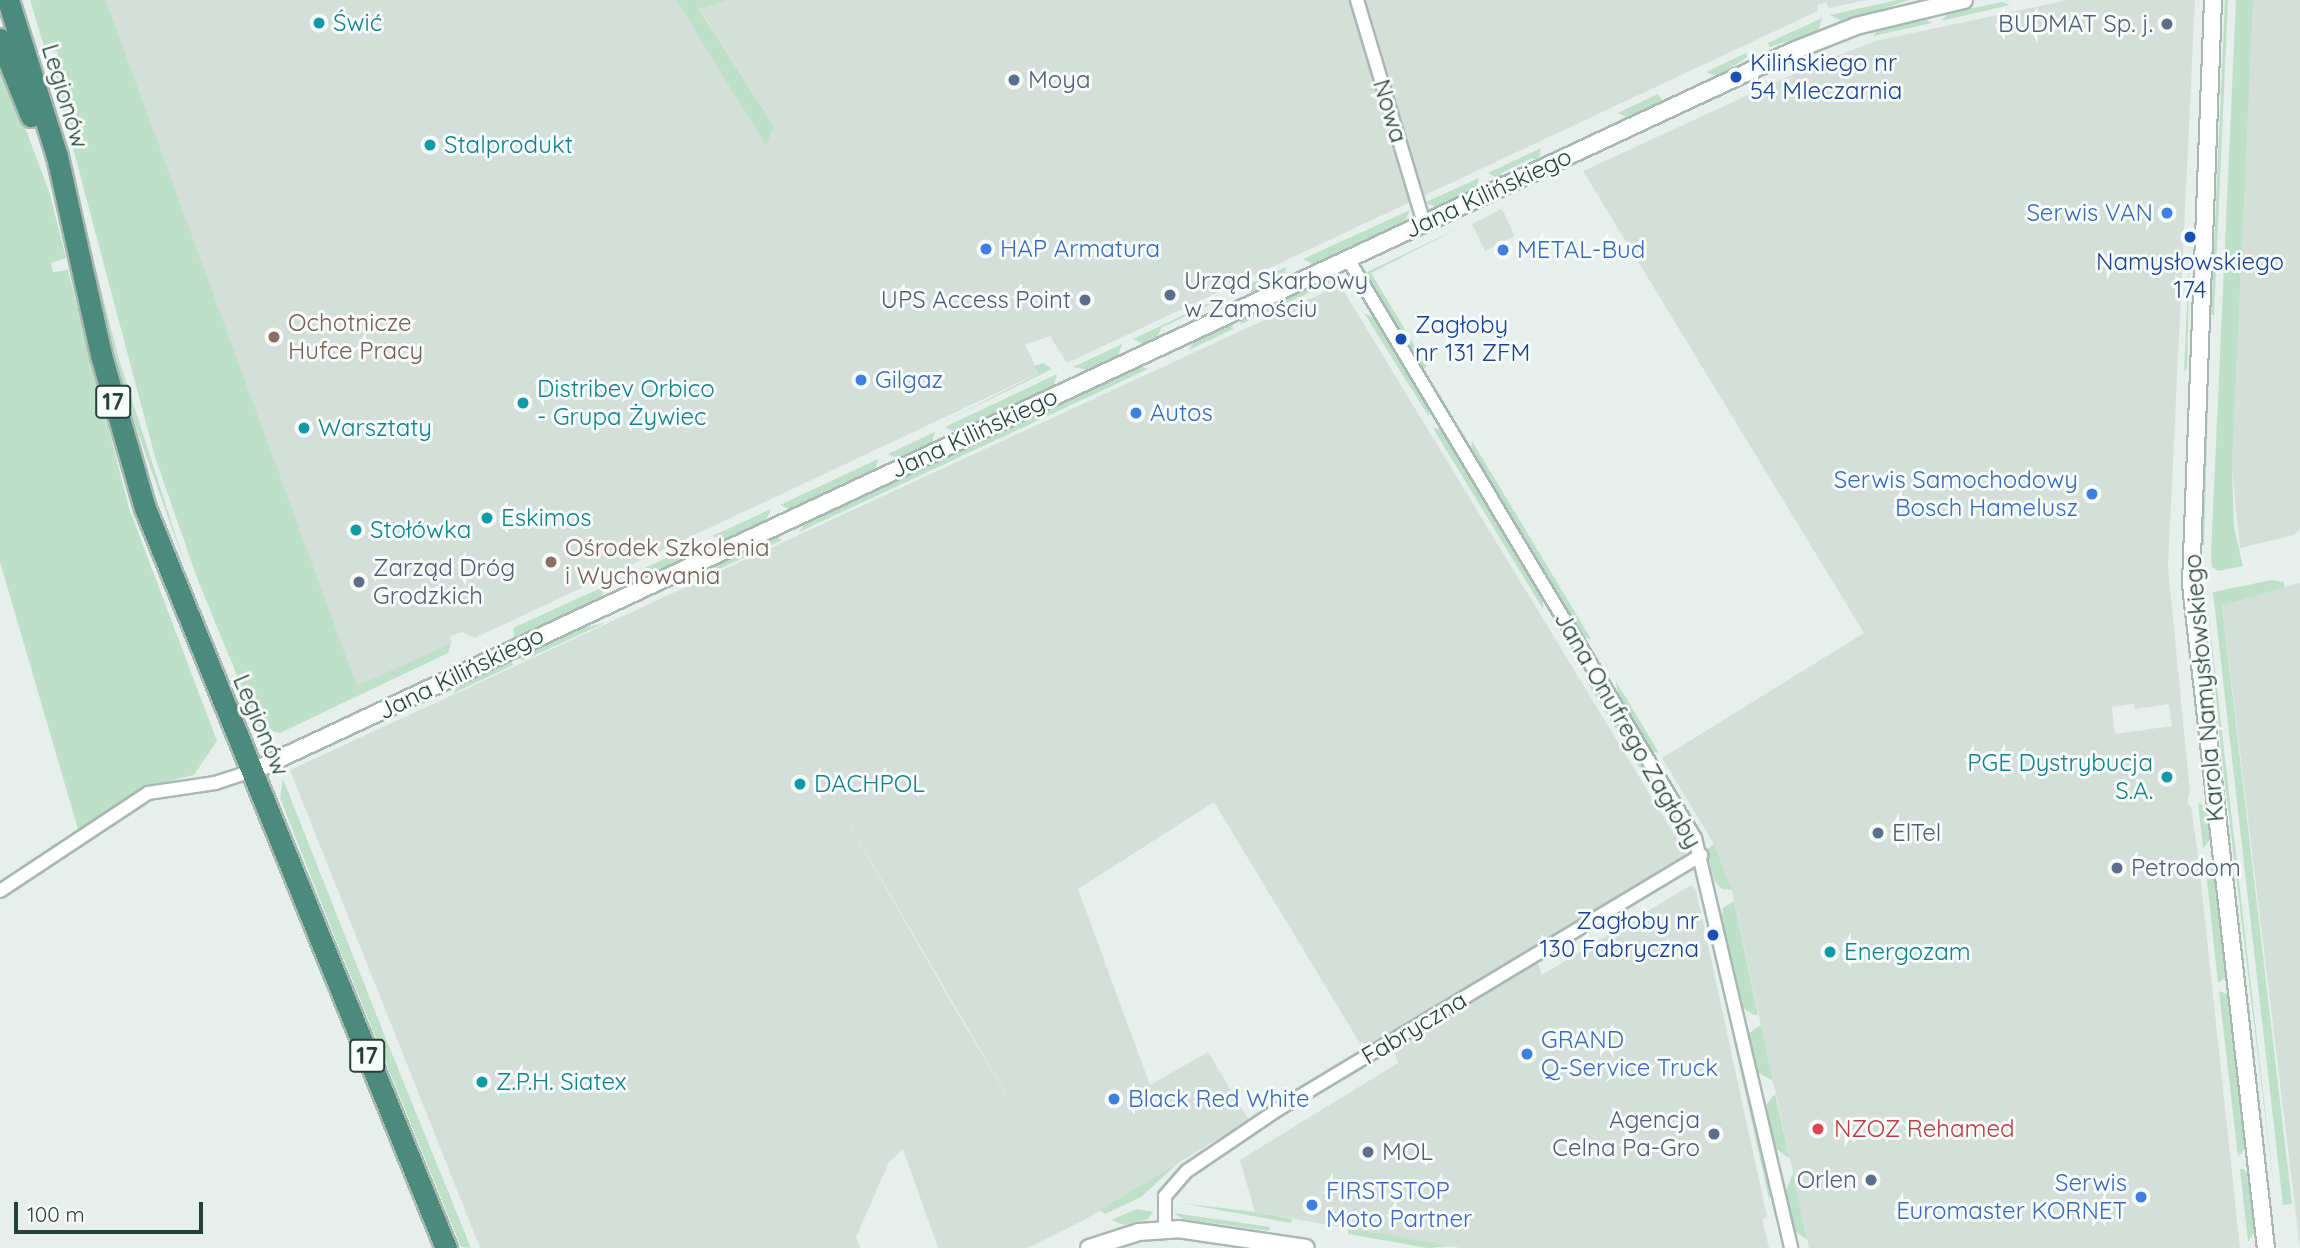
<!DOCTYPE html>
<meta charset="utf-8">
<style>
body{margin:0}
#map{position:relative;width:2300px;height:1248px;overflow:hidden;background:#e6efeb;font-family:Quicksand,sans-serif}
div>[style]{position:absolute}
.built>*{inset:0;background:#d4dfda}
.green>*{inset:0;background:#bfe0c8}
.roads{filter:drop-shadow(2px 0 #a8b8b2) drop-shadow(-2px 0 #a8b8b2) drop-shadow(0 2px #a8b8b2) drop-shadow(0 -2px #a8b8b2)}
.minor>*{height:12px;margin:-6px;padding:0 6px;transform-origin:6px;border-radius:6px;background:#fff}
.tertiary>*{height:16px;margin:-8px;padding:0 8px;transform-origin:8px;border-radius:8px;background:#fff}
.trunk>*{height:21px;margin:-10.5px;padding:0 10.5px;transform-origin:10.5px;border-radius:10.5px;background:#4c8a7c}
.dots>*{width:19px;height:19px;translate:-50% -50%;box-sizing:border-box;border:4px solid #f7fbf9;border-radius:50%}
span{translate:-50% -50%;white-space:nowrap;text-align:center;line-height:1.15;-webkit-text-stroke:6px #f7fbf9;paint-order:stroke}
.shield-label span{padding:2px 5px;background:#f7fbf9;border:2px solid;border-radius:5px;-webkit-text-stroke-width:0}
.shield-label{font-size:23px;color:#24423a;font-weight:700}
.culture-label{font-size:24px;color:#0d838f}
.left{translate:0 -50%;text-align:left}
.right{translate:-100% -50%;text-align:right}
.service-label{font-size:24px;color:#4e5e75}
.transit-label{font-size:24px;color:#164399}
.street-label{font-size:24px;color:#24423a}
.shop-label{font-size:24px;color:#366cbe}
.education-label{font-size:24px;color:#785e54}
.health-label{font-size:24px;color:#be3a42}
.scale{position:absolute;left:14px;top:1202px;width:189px;height:32px;box-sizing:border-box;border:4px solid #24423a;border-top:0;padding-left:9px;font-size:21px;line-height:24px;white-space:nowrap;color:#24423a;-webkit-text-stroke:5px #f7fbf9;paint-order:stroke}
</style>
<div id="map">
<div class="built">
<i style="clip-path:polygon(106px 0,676px 0,766px 145px,774px 126px,699px 8px,727px 0,1350px 0,1351px 4px,1363px 0,1867px 0,1829px 8px,1826px 2px,1817px 5px,1818px 11px,1067px 363px,1050px 336px,1025px 345px,1039px 373px,475px 638px,462px 632px,450px 636px,451px 643px,357px 687px)"></i>
<i style="clip-path:polygon(evenodd,2068px 0,2195px 0,2168px 567px,2190px 792px,2187px 803px,2191px 806px,2199px 864px,2240px 1248px,1809px 1248px,1732px 890px,1714px 844px,1662px 758px,1864px 633px,1583px 171px,1813px 65px,1875px 41px,2068px 0,2134px 704px,2135px 709px,2169px 704px,2172px 726px,2115px 734px,2112px 707px,2134px 704px)"></i>
<i style="clip-path:polygon(2252px 0,2300px 0,2300px 528px,2294px 535px,2240px 548px,2232px 469px)"></i>
<i style="clip-path:polygon(1502px 209px,1515px 236px,1485px 251px,1472px 224px)"></i>
<i style="clip-path:polygon(evenodd,1340px 285px,1686px 854px,1364px 1050px,1214px 802px,1078px 889px,1150px 1085px,1208px 1052px,1249px 1120px,1086px 1219px,1027px 1248px,938px 1248px,903px 1149px,889px 1162px,856px 1237px,860px 1248px,480px 1248px,290px 770px,1340px 285px,821px 775px,1021px 1120px,951px 1002px,821px 775px)"></i>
<i style="clip-path:polygon(2300px 583px,2300px 1248px,2222px 604px)"></i>
<i style="clip-path:polygon(1691px 885px,1696px 890px,1767px 1217px,1762px 1219px,1769px 1248px,1461px 1248px,1255px 1212px,1240px 1160px,1398px 1063px,1394px 1048px,1537px 960px,1542px 975px)"></i>
</div>
<div class="green">
<i style="clip-path:polygon(30px 0,106px 0,357px 686px,451px 643px,448px 653px,280px 733px,258px 727px,197px 578px,155px 457px,53px 73px,61px 68px,57px 52px,45px 50px)"></i>
<i style="clip-path:polygon(676px 0,727px 0,699px 9px,774px 126px,766px 146px)"></i>
<i style="clip-path:polygon(1897px 0,1909px 0,1844px 22px,1830px 15px)"></i>
<i style="clip-path:polygon(2225px 0,2228px 0,2214px 315px,2211px 315px)"></i>
<i style="clip-path:polygon(2236px 0,2253px 0,2232px 469px,2234px 527px,2243px 566px,2218px 571px,2212px 567px,2211px 554px)"></i>
<i style="clip-path:polygon(2002px 2px,2010px 5px,1941px 21px,1949px 13px)"></i>
<i style="clip-path:polygon(1822px 18px,1818px 31px,1770px 47px,1768px 43px)"></i>
<i style="clip-path:polygon(1923px 18px,1932px 23px,1873px 36px,1879px 29px)"></i>
<i style="clip-path:polygon(1746px 53px,1747px 57px,1719px 77px,1706px 72px)"></i>
<i style="clip-path:polygon(0 61px,50px 194px,66px 258px,51px 263px,53px 272px,68px 270px,129px 508px,217px 741px,194px 775px,152px 785px,78px 829px,0 562px)"></i>
<i style="clip-path:polygon(48px 81px,118px 356px,187px 571px,126px 399px)"></i>
<i style="clip-path:polygon(1658px 94px,1664px 102px,1629px 118px,1618px 113px)"></i>
<i style="clip-path:polygon(1541px 148px,1538px 161px,1532px 158px,1502px 173px,1499px 179px,1488px 173px)"></i>
<i style="clip-path:polygon(1479px 178px,1475px 191px,1438px 207px,1424px 203px)"></i>
<i style="clip-path:polygon(1410px 210px,1404px 223px,1315px 265px,1303px 259px)"></i>
<i style="clip-path:polygon(1463px 226px,1371px 273px,1427px 366px,1421px 370px,1363px 274px)"></i>
<i style="clip-path:polygon(2190px 240px,2187px 368px,2184px 372px)"></i>
<i style="clip-path:polygon(1286px 267px,1283px 280px,1252px 293px,1243px 287px)"></i>
<i style="clip-path:polygon(1332px 276px,1346px 276px,1241px 324px,1239px 319px)"></i>
<i style="clip-path:polygon(1219px 298px,1225px 307px,1211px 304px,1161px 328px,1157px 338px,1143px 344px,1133px 339px)"></i>
<i style="clip-path:polygon(1364px 313px,1375px 318px,1429px 409px,1429px 417px)"></i>
<i style="clip-path:polygon(1232px 323px,1233px 329px,1189px 350px,1193px 341px)"></i>
<i style="clip-path:polygon(2210px 334px,2204px 545px,2202px 544px)"></i>
<i style="clip-path:polygon(1122px 344px,1118px 356px,1089px 370px,1073px 367px)"></i>
<i style="clip-path:polygon(1043px 363px,1052px 369px,941px 423px,1038px 374px,1035px 366px)"></i>
<i style="clip-path:polygon(1139px 366px,1148px 369px,799px 532px,806px 521px)"></i>
<i style="clip-path:polygon(1057px 374px,1053px 387px,955px 432px,945px 427px)"></i>
<i style="clip-path:polygon(1433px 428px,1440px 429px,1543px 599px,1543px 609px)"></i>
<i style="clip-path:polygon(935px 432px,931px 444px,899px 459px,888px 454px)"></i>
<i style="clip-path:polygon(1472px 441px,1591px 639px,1582px 637px,1471px 453px)"></i>
<i style="clip-path:polygon(878px 459px,875px 470px,789px 509px,780px 505px)"></i>
<i style="clip-path:polygon(771px 509px,766px 520px,725px 539px,712px 536px)"></i>
<i style="clip-path:polygon(776px 537px,782px 540px,706px 575px,710px 565px)"></i>
<i style="clip-path:polygon(687px 549px,682px 559px,632px 582px,622px 578px)"></i>
<i style="clip-path:polygon(2272px 580px,2284px 582px,2284px 588px,2222px 605px,2292px 1204px,2283px 1205px,2213px 592px)"></i>
<i style="clip-path:polygon(605px 586px,602px 597px,514px 637px,513px 628px)"></i>
<i style="clip-path:polygon(2207px 601px,2276px 1205px,2221px 751px)"></i>
<i style="clip-path:polygon(605px 623px,522px 661px,519px 654px,566px 631px)"></i>
<i style="clip-path:polygon(510px 659px,513px 665px,454px 693px,459px 683px)"></i>
<i style="clip-path:polygon(1585px 679px,1592px 679px,1681px 825px,1682px 836px)"></i>
<i style="clip-path:polygon(1616px 681px,1659px 753px,1650px 751px,1618px 698px)"></i>
<i style="clip-path:polygon(283px 779px,386px 1039px,471px 1248px,461px 1247px,336px 940px,280px 798px)"></i>
<i style="clip-path:polygon(2198px 803px,2206px 807px,2210px 840px,2203px 848px)"></i>
<i style="clip-path:polygon(1714px 844px,1732px 890px,1722px 889px,1714px 880px,1707px 850px)"></i>
<i style="clip-path:polygon(2205px 862px,2213px 867px,2226px 977px,2218px 983px)"></i>
<i style="clip-path:polygon(1734px 901px,1758px 1014px,1754px 1015px,1743px 1008px,1722px 918px,1723px 908px)"></i>
<i style="clip-path:polygon(2219px 991px,2227px 994px,2245px 1149px,2238px 1157px)"></i>
<i style="clip-path:polygon(1725px 1002px,1771px 1191px,1769px 1199px)"></i>
<i style="clip-path:polygon(1761px 1025px,1773px 1081px,1757px 1072px,1749px 1033px)"></i>
<i style="clip-path:polygon(1775px 1094px,1789px 1156px,1789px 1158px,1775px 1148px,1765px 1106px)"></i>
<i style="clip-path:polygon(1178px 1163px,1141px 1197px,1105px 1214px,1100px 1210px)"></i>
<i style="clip-path:polygon(2244px 1169px,2248px 1174px,2255px 1231px,2248px 1242px,2240px 1169px)"></i>
<i style="clip-path:polygon(1793px 1173px,1807px 1240px,1794px 1230px,1785px 1194px)"></i>
<i style="clip-path:polygon(1181px 1203px,1255px 1212px,1292px 1219px,1291px 1223px)"></i>
<i style="clip-path:polygon(1137px 1209px,1153px 1212px,1148px 1219px,1124px 1225px,1111px 1220px)"></i>
<i style="clip-path:polygon(1174px 1213px,1270px 1227px,1269px 1231px,1183px 1219px)"></i>
<i style="clip-path:polygon(1348px 1228px,1451px 1246px,1428px 1248px,1348px 1234px)"></i>
</div>
<div class="roads">
<div class="minor">
<i style="left:1357px;top:0;width:233px;rotate:73.3deg"></i>
<i style="left:1348px;top:259px;width:675px;rotate:59.07deg"></i>
<i style="left:1695px;top:838px;width:421px;rotate:76.8deg"></i>
<i style="left:0;top:891px;width:178px;rotate:-33.5deg"></i>
<i style="left:148px;top:793px;width:68px;rotate:-8.5deg"></i>
<i style="left:215px;top:783px;width:40px;rotate:-18deg"></i>
<i style="left:1165px;top:1229px;width:33px;rotate:-90deg"></i>
<i style="left:1165px;top:1196px;width:33px;rotate:-49deg"></i>
<i style="left:1187px;top:1171px;width:109px;rotate:-34.1deg"></i>
<i style="left:1277px;top:1110px;width:495px;rotate:-31deg"></i>
</div>
<div class="tertiary">
<i style="left:2213px;top:0;width:584px;rotate:92.16deg"></i>
<i style="left:2191px;top:584px;width:668px;rotate:83.56deg"></i>
<i style="left:253px;top:771px;width:1700px;rotate:-25.06deg"></i>
<i style="left:1793px;top:51px;width:68px;rotate:-21.6deg"></i>
<i style="left:1856px;top:26px;width:111px;rotate:-13.5deg"></i>
<i style="left:1089px;top:1248px;width:52px;rotate:-17.7deg"></i>
<i style="left:1139px;top:1232px;width:39px;rotate:-4deg"></i>
<i style="left:1178px;top:1229px;width:129px;rotate:8.4deg"></i>
</div>
<div class="trunk">
<i style="left:8px;top:0;width:164px;rotate:72.6deg"></i>
<i style="left:57px;top:156px;width:204px;rotate:77.5deg"></i>
<i style="left:101px;top:355px;width:159px;rotate:74deg"></i>
<i style="left:145px;top:508px;width:799px;rotate:67.87deg"></i>
<i style="left:0;top:39px;width:83px;rotate:68.1deg"></i>
</div>
</div>
<div class="dots">
<i style="left:319px;top:23px;background:#0f9aa8"></i>
<i style="left:2167px;top:24px;background:#5c6f8a"></i>
<i style="left:1736px;top:77px;background:#1a4fb4"></i>
<i style="left:1014px;top:80px;background:#5c6f8a"></i>
<i style="left:430px;top:145px;background:#0f9aa8"></i>
<i style="left:2167px;top:213px;background:#3f7fe0"></i>
<i style="left:2190px;top:237px;background:#1a4fb4"></i>
<i style="left:986px;top:249px;background:#3f7fe0"></i>
<i style="left:1503px;top:250px;background:#3f7fe0"></i>
<i style="left:1170px;top:295px;background:#5c6f8a"></i>
<i style="left:1085px;top:300px;background:#5c6f8a"></i>
<i style="left:274px;top:337px;background:#8d6e63"></i>
<i style="left:1401px;top:339px;background:#1a4fb4"></i>
<i style="left:861px;top:380px;background:#3f7fe0"></i>
<i style="left:523px;top:403px;background:#0f9aa8"></i>
<i style="left:1136px;top:413px;background:#3f7fe0"></i>
<i style="left:304px;top:428px;background:#0f9aa8"></i>
<i style="left:2092px;top:494px;background:#3f7fe0"></i>
<i style="left:487px;top:518px;background:#0f9aa8"></i>
<i style="left:356px;top:530px;background:#0f9aa8"></i>
<i style="left:551px;top:562px;background:#8d6e63"></i>
<i style="left:359px;top:582px;background:#5c6f8a"></i>
<i style="left:2167px;top:777px;background:#0f9aa8"></i>
<i style="left:800px;top:784px;background:#0f9aa8"></i>
<i style="left:1878px;top:833px;background:#5c6f8a"></i>
<i style="left:2117px;top:868px;background:#5c6f8a"></i>
<i style="left:1713px;top:935px;background:#1a4fb4"></i>
<i style="left:1830px;top:952px;background:#0f9aa8"></i>
<i style="left:1527px;top:1054px;background:#3f7fe0"></i>
<i style="left:482px;top:1082px;background:#0f9aa8"></i>
<i style="left:1114px;top:1099px;background:#3f7fe0"></i>
<i style="left:1818px;top:1129px;background:#e0444e"></i>
<i style="left:1714px;top:1134px;background:#5c6f8a"></i>
<i style="left:1368px;top:1152px;background:#5c6f8a"></i>
<i style="left:1871px;top:1180px;background:#5c6f8a"></i>
<i style="left:2141px;top:1197px;background:#3f7fe0"></i>
<i style="left:1312px;top:1205px;background:#3f7fe0"></i>
</div>
<div class="shield-label">
<span style="left:113px;top:402px">17</span>
<span style="left:367px;top:1056px">17</span>
</div>
<div class="culture-label">
<span class="left" style="left:333px;top:23px">Świć</span>
<span class="left" style="left:444px;top:145px">Stalprodukt</span>
<span class="left" style="left:537px;top:403px">Distribev Orbico<br>- Grupa Żywiec</span>
<span class="left" style="left:318px;top:428px">Warsztaty</span>
<span class="left" style="left:501px;top:518px">Eskimos</span>
<span class="left" style="left:370px;top:530px">Stołówka</span>
<span class="right" style="left:2153px;top:777px">PGE Dystrybucja<br>S.A.</span>
<span class="left" style="left:814px;top:784px">DACHPOL</span>
<span class="left" style="left:1844px;top:952px">Energozam</span>
<span class="left" style="left:496px;top:1082px">Z.P.H. Siatex</span>
</div>
<div class="service-label">
<span class="right" style="left:2153px;top:24px">BUDMAT Sp. j.</span>
<span class="left" style="left:1028px;top:80px">Moya</span>
<span class="left" style="left:1184px;top:295px">Urząd Skarbowy<br>w Zamościu</span>
<span class="right" style="left:1071px;top:300px">UPS Access Point</span>
<span class="left" style="left:373px;top:582px">Zarząd Dróg<br>Grodzkich</span>
<span class="left" style="left:1892px;top:833px">ElTel</span>
<span class="left" style="left:2131px;top:868px">Petrodom</span>
<span class="right" style="left:1700px;top:1134px">Agencja<br>Celna Pa-Gro</span>
<span class="left" style="left:1382px;top:1152px">MOL</span>
<span class="right" style="left:1857px;top:1180px">Orlen</span>
</div>
<div class="transit-label">
<span class="left" style="left:1750px;top:77px">Kilińskiego nr<br>54 Mleczarnia</span>
<span style="left:2190px;top:276px">Namysłowskiego<br>174</span>
<span class="left" style="left:1415px;top:339px">Zagłoby<br>nr 131 ZFM</span>
<span class="right" style="left:1699px;top:935px">Zagłoby nr<br>130 Fabryczna</span>
</div>
<div class="street-label">
<span style="left:65px;top:96px;rotate:73deg">Legionów</span>
<span style="left:1390px;top:111px;rotate:73deg">Nowa</span>
<span style="left:1488px;top:193px;rotate:-25deg">Jana Kilińskiego</span>
<span style="left:974px;top:433px;rotate:-25deg">Jana Kilińskiego</span>
<span style="left:461px;top:673px;rotate:-26deg">Jana Kilińskiego</span>
<span style="left:2204px;top:688px;rotate:-95deg">Karola Namysłowskiego</span>
<span style="left:261px;top:725px;rotate:67deg">Legionów</span>
<span style="left:1628px;top:730px;rotate:60deg">Jana Onufrego Zagłoby</span>
<span style="left:1414px;top:1028px;rotate:-31deg">Fabryczna</span>
</div>
<div class="shop-label">
<span class="right" style="left:2153px;top:213px">Serwis VAN</span>
<span class="left" style="left:1000px;top:249px">HAP Armatura</span>
<span class="left" style="left:1517px;top:250px">METAL-Bud</span>
<span class="left" style="left:875px;top:380px">Gilgaz</span>
<span class="left" style="left:1150px;top:413px">Autos</span>
<span class="right" style="left:2078px;top:494px">Serwis Samochodowy<br>Bosch Hamelusz</span>
<span class="left" style="left:1541px;top:1054px">GRAND<br>Q-Service Truck</span>
<span class="left" style="left:1128px;top:1099px">Black Red White</span>
<span class="right" style="left:2127px;top:1197px">Serwis<br>Euromaster KORNET</span>
<span class="left" style="left:1326px;top:1205px">FIRSTSTOP<br>Moto Partner</span>
</div>
<div class="education-label">
<span class="left" style="left:288px;top:337px">Ochotnicze<br>Hufce Pracy</span>
<span class="left" style="left:565px;top:562px">Ośrodek Szkolenia<br>i Wychowania</span>
</div>
<div class="health-label">
<span class="left" style="left:1834px;top:1129px">NZOZ Rehamed</span>
</div>
<div class="scale">100 m</div>
</div>
